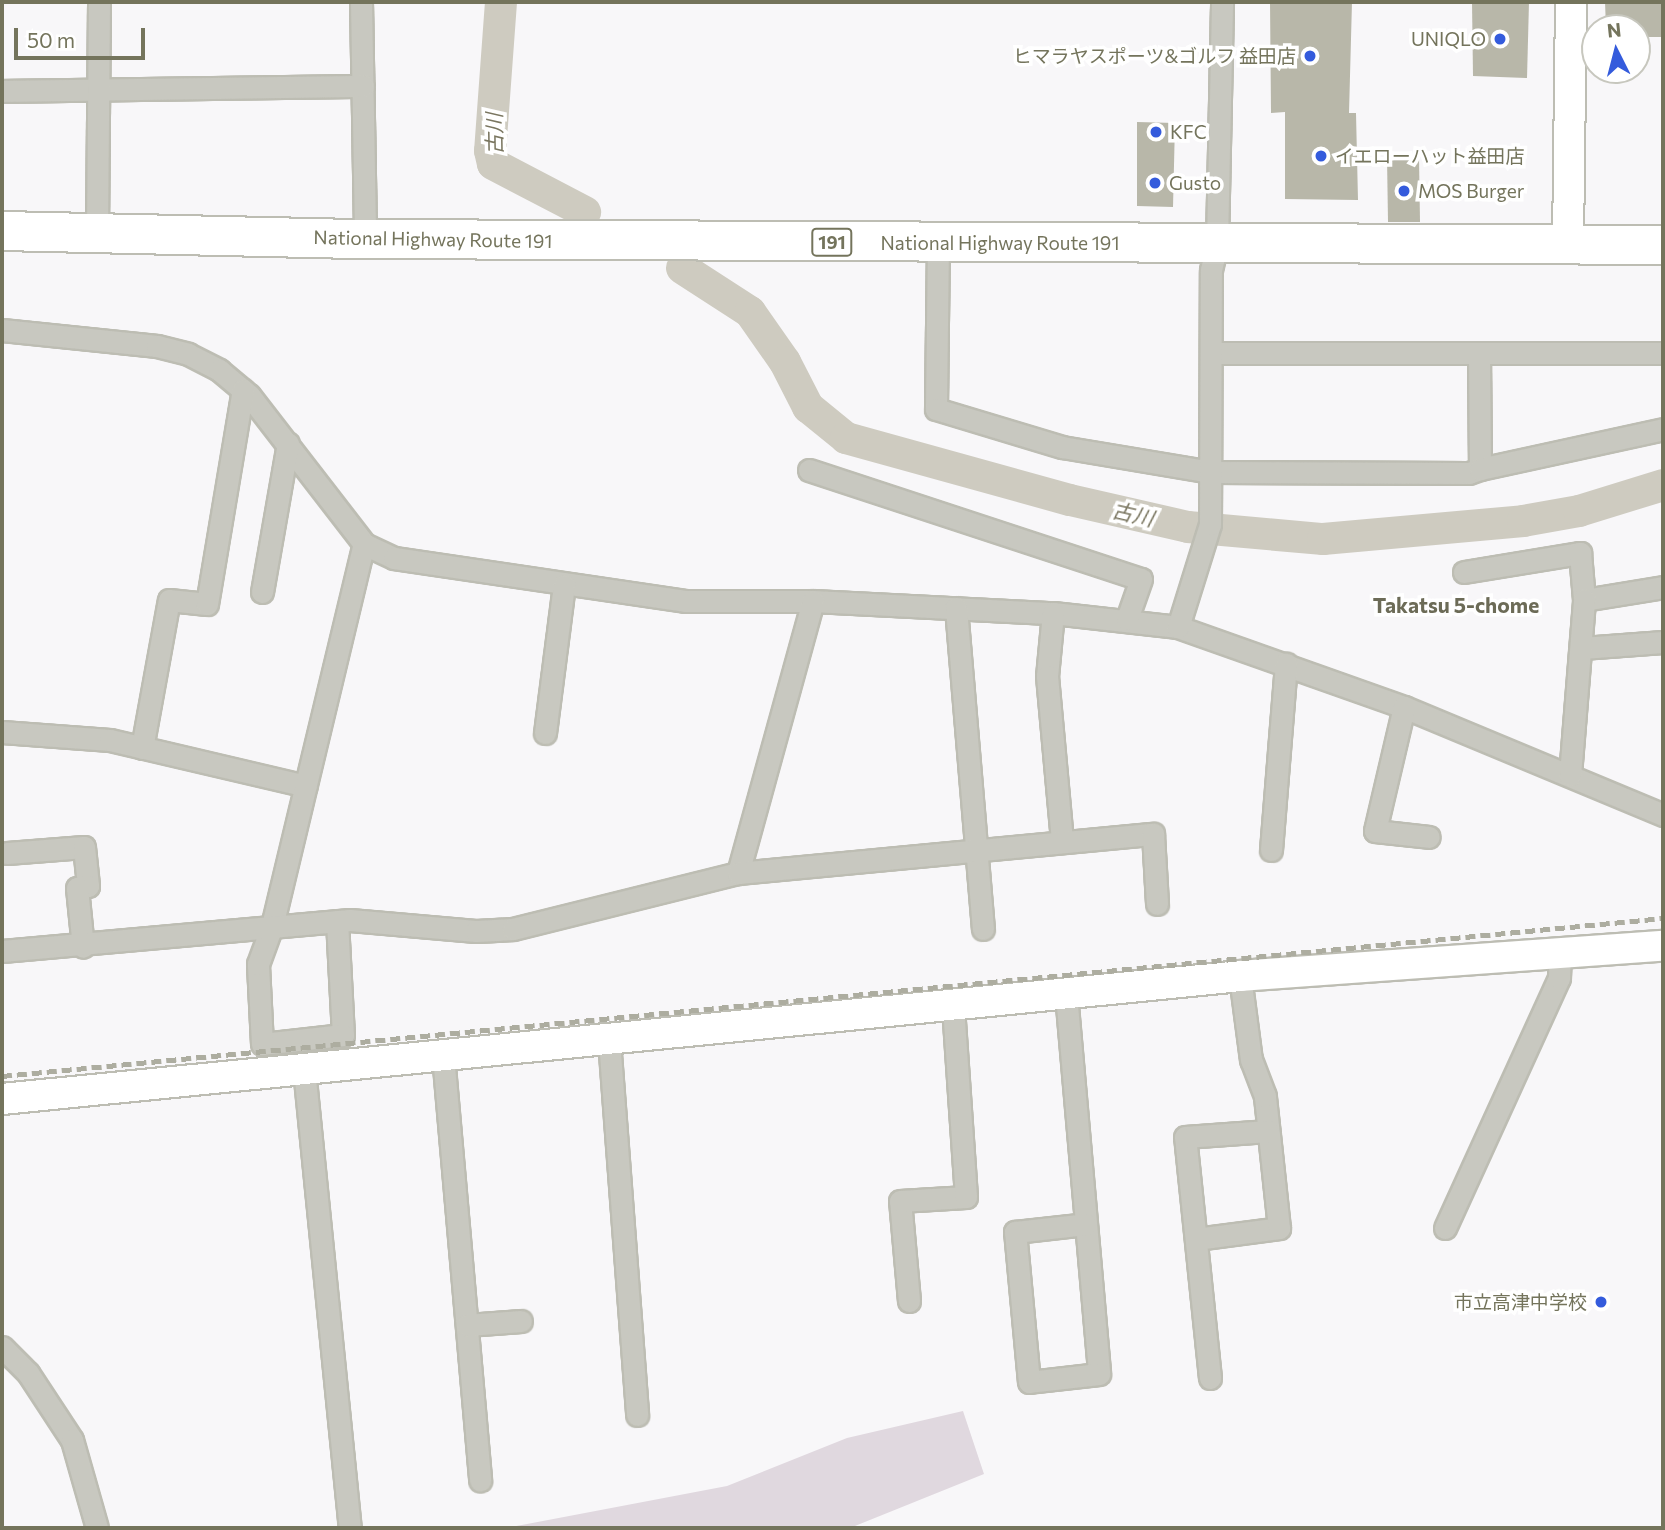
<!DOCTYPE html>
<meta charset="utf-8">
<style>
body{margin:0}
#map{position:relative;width:1665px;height:1530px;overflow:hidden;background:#f8f7f9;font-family:Commissioner,"Noto Sans JP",sans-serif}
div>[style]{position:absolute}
.green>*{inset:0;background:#e0d8df}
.river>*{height:32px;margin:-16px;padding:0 16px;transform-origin:16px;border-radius:16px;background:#cecbc0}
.building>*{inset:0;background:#b8b7a9}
.roads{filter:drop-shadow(2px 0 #bdbdb3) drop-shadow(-2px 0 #bdbdb3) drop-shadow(0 2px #bdbdb3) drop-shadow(0 -2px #bdbdb3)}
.street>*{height:21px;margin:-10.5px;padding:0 10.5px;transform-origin:10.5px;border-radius:10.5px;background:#c8c8c0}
.secondary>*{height:30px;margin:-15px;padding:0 15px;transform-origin:15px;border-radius:15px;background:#fff}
.highway>*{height:38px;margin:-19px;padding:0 19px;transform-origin:19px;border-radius:19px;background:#fff}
.rail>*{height:5px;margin-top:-2.5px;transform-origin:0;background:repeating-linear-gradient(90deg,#adada0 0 10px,transparent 0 15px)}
.dots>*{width:19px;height:19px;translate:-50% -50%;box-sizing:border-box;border:4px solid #fff;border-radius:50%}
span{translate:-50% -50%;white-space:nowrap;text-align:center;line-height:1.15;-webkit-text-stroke:7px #fff;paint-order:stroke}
.shield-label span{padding:2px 5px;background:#fff;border:2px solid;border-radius:5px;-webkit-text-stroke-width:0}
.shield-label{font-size:18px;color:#74745c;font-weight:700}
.poi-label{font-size:19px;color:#74745c}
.right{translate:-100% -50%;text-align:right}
.left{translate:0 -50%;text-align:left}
.street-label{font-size:19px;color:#74745c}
.water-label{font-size:21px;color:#7a7660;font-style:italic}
.neighbourhood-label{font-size:21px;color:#6c6b57;font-weight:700}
.frame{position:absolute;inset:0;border:4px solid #74745c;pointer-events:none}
.north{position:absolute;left:1581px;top:14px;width:70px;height:70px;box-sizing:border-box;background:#fff;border:2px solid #c7c7be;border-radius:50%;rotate:354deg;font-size:19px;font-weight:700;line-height:28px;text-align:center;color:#74745c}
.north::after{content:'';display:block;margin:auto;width:24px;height:32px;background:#345bdc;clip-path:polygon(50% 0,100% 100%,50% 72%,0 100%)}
.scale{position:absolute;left:14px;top:28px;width:131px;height:32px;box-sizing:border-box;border:4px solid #74745c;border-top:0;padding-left:9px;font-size:21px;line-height:24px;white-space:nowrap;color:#74745c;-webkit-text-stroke:5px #fff;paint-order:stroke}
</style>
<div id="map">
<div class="green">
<i style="clip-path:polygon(963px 1411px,984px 1474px,850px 1528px,506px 1528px,727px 1486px,847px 1438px)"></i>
</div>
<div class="river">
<i style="left:501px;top:2px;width:149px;rotate:94.2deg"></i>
<i style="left:490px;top:151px;width:13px;rotate:77deg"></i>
<i style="left:493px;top:164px;width:104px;rotate:27.6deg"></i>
<i style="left:682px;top:268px;width:81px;rotate:32.9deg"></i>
<i style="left:750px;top:312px;width:61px;rotate:55deg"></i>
<i style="left:785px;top:362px;width:51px;rotate:62.9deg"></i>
<i style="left:808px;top:407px;width:49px;rotate:39.2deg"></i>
<i style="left:846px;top:438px;width:232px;rotate:15.5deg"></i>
<i style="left:1070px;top:500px;width:121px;rotate:12.9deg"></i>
<i style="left:1188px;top:527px;width:136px;rotate:5.1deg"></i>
<i style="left:1323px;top:539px;width:201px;rotate:-5.1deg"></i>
<i style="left:1523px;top:521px;width:57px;rotate:-10.1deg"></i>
<i style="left:1579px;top:511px;width:88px;rotate:-17.2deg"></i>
</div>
<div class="building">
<i style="clip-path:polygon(1270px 2px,1352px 2px,1349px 113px,1356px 113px,1358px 200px,1285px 199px,1285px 112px,1271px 113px)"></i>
<i style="clip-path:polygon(1472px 2px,1529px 2px,1527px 78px,1473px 76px)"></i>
<i style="clip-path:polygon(1605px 2px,1663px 2px,1663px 37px,1637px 37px,1637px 28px,1606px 28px)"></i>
<i style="clip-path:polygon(1137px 122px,1175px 123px,1173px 207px,1137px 206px)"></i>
<i style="clip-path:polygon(1387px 158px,1419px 158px,1420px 222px,1388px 222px)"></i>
</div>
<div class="roads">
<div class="street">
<i style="left:361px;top:2px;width:237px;rotate:89deg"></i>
<i style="left:2px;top:91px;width:361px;rotate:-0.8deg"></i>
<i style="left:97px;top:233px;width:231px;rotate:-89.5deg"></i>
<i style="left:938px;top:242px;width:167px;rotate:90.7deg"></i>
<i style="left:936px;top:409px;width:132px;rotate:16.8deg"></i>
<i style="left:1062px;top:447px;width:152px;rotate:9.5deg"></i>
<i style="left:1212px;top:472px;width:257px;rotate:0.2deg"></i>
<i style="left:1469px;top:473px;width:12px;rotate:-20deg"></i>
<i style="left:1480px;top:469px;width:116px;rotate:-90.5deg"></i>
<i style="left:2px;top:330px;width:156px;rotate:5.9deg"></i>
<i style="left:157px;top:346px;width:32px;rotate:14deg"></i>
<i style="left:188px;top:354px;width:35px;rotate:27deg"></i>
<i style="left:219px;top:370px;width:39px;rotate:40deg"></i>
<i style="left:249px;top:395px;width:188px;rotate:52.3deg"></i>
<i style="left:364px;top:544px;width:33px;rotate:25deg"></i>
<i style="left:394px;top:558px;width:294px;rotate:8.4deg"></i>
<i style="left:685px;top:601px;width:128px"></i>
<i style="left:813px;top:601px;width:240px;rotate:2.9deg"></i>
<i style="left:1053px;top:613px;width:126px;rotate:6.4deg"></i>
<i style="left:1178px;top:627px;width:240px;rotate:19.5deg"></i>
<i style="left:1404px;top:707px;width:281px;rotate:22.6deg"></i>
<i style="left:1212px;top:353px;width:451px"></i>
<i style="left:1480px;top:469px;width:187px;rotate:-12.3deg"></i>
<i style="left:809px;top:470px;width:349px;rotate:18.2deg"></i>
<i style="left:1141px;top:579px;width:42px;rotate:109.3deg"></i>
<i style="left:1464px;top:572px;width:118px;rotate:-9.3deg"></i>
<i style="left:1580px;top:553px;width:47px;rotate:85.1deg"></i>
<i style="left:1584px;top:600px;width:80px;rotate:-9.3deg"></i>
<i style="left:262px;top:592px;width:151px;rotate:-80.1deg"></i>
<i style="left:956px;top:608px;width:322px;rotate:85.2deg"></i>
<i style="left:1053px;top:613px;width:63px;rotate:95.4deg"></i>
<i style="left:1047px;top:676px;width:165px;rotate:84.8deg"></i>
<i style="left:1178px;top:627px;width:108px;rotate:-72.7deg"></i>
<i style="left:1210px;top:524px;width:254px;rotate:-89.8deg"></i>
<i style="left:1211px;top:270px;width:28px;rotate:-77deg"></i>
<i style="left:1217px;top:243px;width:241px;rotate:-88.8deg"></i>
<i style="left:1582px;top:648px;width:81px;rotate:-4.2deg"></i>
<i style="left:1404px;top:707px;width:127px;rotate:103.2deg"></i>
<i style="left:1375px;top:831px;width:54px;rotate:6.3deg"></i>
<i style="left:2px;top:732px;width:108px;rotate:4.2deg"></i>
<i style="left:110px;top:740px;width:201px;rotate:13.2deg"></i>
<i style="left:545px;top:733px;width:149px;rotate:-82.7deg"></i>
<i style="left:142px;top:748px;width:150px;rotate:-79.7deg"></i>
<i style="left:169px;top:600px;width:38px;rotate:6deg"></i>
<i style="left:207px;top:604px;width:217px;rotate:-80.5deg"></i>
<i style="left:1570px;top:775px;width:176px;rotate:-85.4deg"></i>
<i style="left:1271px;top:850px;width:187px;rotate:-85.4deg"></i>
<i style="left:7px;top:853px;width:77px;rotate:-4.5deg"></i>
<i style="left:84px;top:847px;width:39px;rotate:84deg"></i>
<i style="left:88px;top:886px;width:11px;rotate:170deg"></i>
<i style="left:77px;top:888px;width:59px;rotate:84.2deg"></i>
<i style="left:738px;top:873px;width:282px;rotate:-74.6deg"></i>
<i style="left:337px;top:921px;width:114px;rotate:87deg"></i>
<i style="left:343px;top:1035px;width:81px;rotate:173.7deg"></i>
<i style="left:262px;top:1044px;width:80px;rotate:-92.9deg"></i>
<i style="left:258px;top:964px;width:40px;rotate:-69.8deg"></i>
<i style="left:272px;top:926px;width:393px;rotate:-76.5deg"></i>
<i style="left:2px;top:951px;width:349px;rotate:-5.1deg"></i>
<i style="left:350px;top:920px;width:126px;rotate:5deg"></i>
<i style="left:476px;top:931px;width:37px;rotate:-3deg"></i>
<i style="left:513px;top:929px;width:232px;rotate:-14deg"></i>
<i style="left:738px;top:873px;width:417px;rotate:-5.4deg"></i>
<i style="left:1153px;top:834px;width:70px;rotate:86.7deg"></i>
<i style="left:1066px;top:994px;width:381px;rotate:85deg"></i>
<i style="left:1099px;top:1374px;width:70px;rotate:173.5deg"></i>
<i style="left:1029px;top:1382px;width:151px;rotate:-95.3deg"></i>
<i style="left:1015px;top:1232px;width:71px;rotate:-6.4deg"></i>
<i style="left:609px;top:1040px;width:376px;rotate:85.7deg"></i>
<i style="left:443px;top:1055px;width:427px;rotate:85deg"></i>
<i style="left:304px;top:1069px;width:461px;rotate:84.3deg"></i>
<i style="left:1445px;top:1228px;width:275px;rotate:-65.5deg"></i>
<i style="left:1559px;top:978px;width:25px;rotate:-88deg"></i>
<i style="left:1196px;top:1239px;width:84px;rotate:-7.5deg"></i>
<i style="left:1279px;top:1228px;width:133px;rotate:-96.1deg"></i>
<i style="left:1265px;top:1096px;width:39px;rotate:-111deg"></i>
<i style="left:1251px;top:1060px;width:85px;rotate:-97.5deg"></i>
<i style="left:909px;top:1301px;width:100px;rotate:-95.1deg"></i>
<i style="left:900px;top:1201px;width:66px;rotate:-3.5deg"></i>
<i style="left:966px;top:1197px;width:191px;rotate:-93.9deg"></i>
<i style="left:467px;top:1325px;width:54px;rotate:-4.2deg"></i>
<i style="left:2px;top:1347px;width:37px;rotate:45deg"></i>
<i style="left:28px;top:1373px;width:80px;rotate:56.7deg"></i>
<i style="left:72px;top:1440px;width:91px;rotate:74.1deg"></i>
<i style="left:1210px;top:1378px;width:242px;rotate:-95.9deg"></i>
<i style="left:1185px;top:1137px;width:83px;rotate:-4.1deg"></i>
</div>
<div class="secondary">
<i style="left:1568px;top:245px;width:243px;rotate:-89.3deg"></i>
<i style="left:2px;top:1099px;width:1244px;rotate:-5.67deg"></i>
<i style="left:1240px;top:976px;width:424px;rotate:-4.1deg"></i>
</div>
<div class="highway">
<i style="left:2px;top:231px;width:363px;rotate:1.3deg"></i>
<i style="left:365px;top:239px;width:1298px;rotate:0.26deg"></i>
</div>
</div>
<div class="rail">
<i style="left:2px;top:1076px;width:1668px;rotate:-5.43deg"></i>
</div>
<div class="dots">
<i style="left:1500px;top:39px;background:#345bdc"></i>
<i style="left:1310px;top:56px;background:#345bdc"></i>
<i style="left:1156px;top:132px;background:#345bdc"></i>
<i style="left:1321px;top:156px;background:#345bdc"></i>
<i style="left:1155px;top:183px;background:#345bdc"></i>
<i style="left:1404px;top:191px;background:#345bdc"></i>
<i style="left:1601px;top:1302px;background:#345bdc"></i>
</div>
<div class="shield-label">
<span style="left:832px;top:242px">191</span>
</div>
<div class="poi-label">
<span class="right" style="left:1486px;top:39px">UNIQLO</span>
<span class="right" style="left:1296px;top:56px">ヒマラヤスポーツ&amp;ゴルフ 益田店</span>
<span class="left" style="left:1170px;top:132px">KFC</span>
<span class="left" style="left:1335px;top:156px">イエローハット益田店</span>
<span class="left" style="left:1169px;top:183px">Gusto</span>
<span class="left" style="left:1418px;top:191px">MOS Burger</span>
<span class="right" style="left:1587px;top:1302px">市立高津中学校</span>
</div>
<div class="street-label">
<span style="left:433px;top:239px;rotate:1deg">National Highway Route 191</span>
<span style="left:1000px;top:243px">National Highway Route 191</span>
</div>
<div class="water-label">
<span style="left:494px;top:134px;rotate:-91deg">古川</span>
<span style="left:1133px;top:514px;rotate:13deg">古川</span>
</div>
<div class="neighbourhood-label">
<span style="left:1456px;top:605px">Takatsu 5-chome</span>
</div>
<div class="frame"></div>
<div class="north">N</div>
<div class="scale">50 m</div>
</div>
